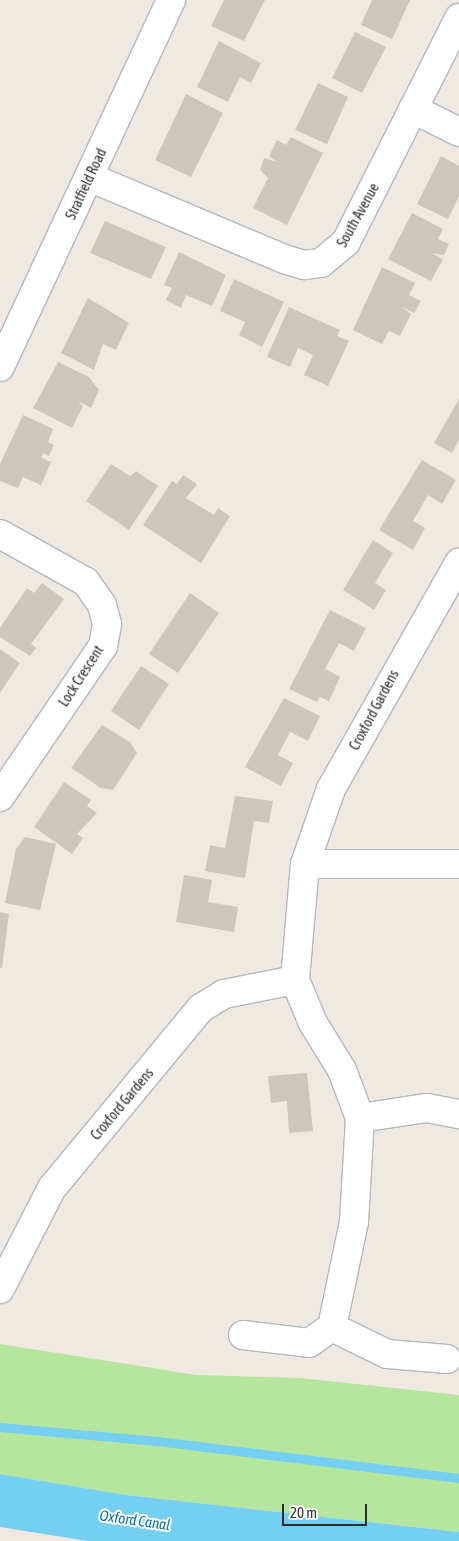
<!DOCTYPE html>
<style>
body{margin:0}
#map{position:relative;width:459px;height:1541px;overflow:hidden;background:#efe9e1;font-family:"Asap Condensed",sans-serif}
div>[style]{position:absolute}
.green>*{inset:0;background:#b6e59e}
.water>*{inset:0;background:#75cff0}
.stream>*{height:9px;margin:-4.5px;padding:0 4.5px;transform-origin:4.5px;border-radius:4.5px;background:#75cff0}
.building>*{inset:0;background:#cbc7bf}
.roads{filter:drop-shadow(1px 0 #b4b7c1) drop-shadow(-1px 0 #b4b7c1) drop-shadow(0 1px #b4b7c1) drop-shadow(0 -1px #b4b7c1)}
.street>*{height:28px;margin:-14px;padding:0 14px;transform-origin:14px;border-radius:14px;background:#fff}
span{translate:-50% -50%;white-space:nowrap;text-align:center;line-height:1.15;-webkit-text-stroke:4px #fff;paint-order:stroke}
.street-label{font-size:14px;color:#2e2e2e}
.water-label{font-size:15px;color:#0d6fa3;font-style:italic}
.scale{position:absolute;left:282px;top:1504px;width:85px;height:22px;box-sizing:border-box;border:2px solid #2e2e2e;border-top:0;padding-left:6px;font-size:15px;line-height:18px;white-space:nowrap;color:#2e2e2e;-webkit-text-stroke:4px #fff;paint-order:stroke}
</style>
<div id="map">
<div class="green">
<i style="clip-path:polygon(0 1344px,197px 1375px,300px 1378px,459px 1395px,459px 1532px,126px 1495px,0 1474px)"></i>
</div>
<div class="water">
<i style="clip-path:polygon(0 1474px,126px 1495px,459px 1532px,459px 1541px,88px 1541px,0 1527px)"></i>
</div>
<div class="stream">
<i style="left:0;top:1427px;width:158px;rotate:5.1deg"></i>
<i style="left:157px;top:1441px;width:304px;rotate:7deg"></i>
</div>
<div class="building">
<i style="clip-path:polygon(224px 0,265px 0,244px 41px,211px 26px)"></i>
<i style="clip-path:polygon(372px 0,410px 0,392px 39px,361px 25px)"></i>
<i style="clip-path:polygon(355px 32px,386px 47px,362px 93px,332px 78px)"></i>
<i style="clip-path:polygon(219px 41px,261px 63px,251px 83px,240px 77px,228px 102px,197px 87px)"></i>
<i style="clip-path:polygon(318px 83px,348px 97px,327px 144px,295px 130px)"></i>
<i style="clip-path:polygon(186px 94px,223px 113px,191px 177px,155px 160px)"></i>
<i style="clip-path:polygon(291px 137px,323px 153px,287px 225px,253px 208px,268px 178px,260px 170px,264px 158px,277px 162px,269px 156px,277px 140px,286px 145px)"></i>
<i style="clip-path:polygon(441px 156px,459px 166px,459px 196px,448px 219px,417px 204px)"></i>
<i style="clip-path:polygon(412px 213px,443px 229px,438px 239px,449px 244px,444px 255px,431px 253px,443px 259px,431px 281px,388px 259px)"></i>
<i style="clip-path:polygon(105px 221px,166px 247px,151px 279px,90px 253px)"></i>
<i style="clip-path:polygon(179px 252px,226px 275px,212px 306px,186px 295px,181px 308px,166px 300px,172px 288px,164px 285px)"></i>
<i style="clip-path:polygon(382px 267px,415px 283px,409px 295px,421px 301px,414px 313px,402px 307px,411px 314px,400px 336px,389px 331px,382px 344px,353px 330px)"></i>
<i style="clip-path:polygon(234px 279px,284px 302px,262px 347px,239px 335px,245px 322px,220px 311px)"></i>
<i style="clip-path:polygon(88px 298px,129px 323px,116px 350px,103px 344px,94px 370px,61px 353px)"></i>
<i style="clip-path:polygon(289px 307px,340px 330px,337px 336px,349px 341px,328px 386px,304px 375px,313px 355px,298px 348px,290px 367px,267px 357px)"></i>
<i style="clip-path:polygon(58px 362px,89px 377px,99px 390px,91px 408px,78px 401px,83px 406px,72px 428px,33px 408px)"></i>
<i style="clip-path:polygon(459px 399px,459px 440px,452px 453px,434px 443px)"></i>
<i style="clip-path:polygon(23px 415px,53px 429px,48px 442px,54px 445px,49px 456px,43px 453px,41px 457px,51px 462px,41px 485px,23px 477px,18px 488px,0 481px,0 464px)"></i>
<i style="clip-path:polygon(422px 460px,456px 480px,442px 504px,428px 495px,413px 521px,425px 528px,413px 550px,379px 530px)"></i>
<i style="clip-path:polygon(111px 464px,130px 476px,136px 471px,158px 486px,129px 530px,86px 501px)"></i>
<i style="clip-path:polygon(183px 475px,197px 484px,186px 498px,214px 515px,218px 508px,230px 516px,201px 563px,143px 525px,172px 481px,177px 484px)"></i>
<i style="clip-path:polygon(373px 540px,393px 553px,375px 583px,386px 590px,374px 610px,343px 590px)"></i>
<i style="clip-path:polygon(42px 583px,64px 599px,31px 644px,36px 648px,30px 656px,0 637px,0 628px,27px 588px,34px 593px)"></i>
<i style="clip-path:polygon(190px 593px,219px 613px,178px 673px,149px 654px)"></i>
<i style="clip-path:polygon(330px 610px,366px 628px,354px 651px,339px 643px,325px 669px,340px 677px,329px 701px,320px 697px,317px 702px,289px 689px)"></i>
<i style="clip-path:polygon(0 649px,20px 663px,0 693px)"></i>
<i style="clip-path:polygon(141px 666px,169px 684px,139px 730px,111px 711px)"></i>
<i style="clip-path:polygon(284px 698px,320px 716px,308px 741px,290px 732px,278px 755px,293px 763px,281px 786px,245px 767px)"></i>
<i style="clip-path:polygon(102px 725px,130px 742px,137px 753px,113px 790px,101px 788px,71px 768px)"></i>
<i style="clip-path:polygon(64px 782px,91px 800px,87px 806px,97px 813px,77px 834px,83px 838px,72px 854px,34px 827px)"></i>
<i style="clip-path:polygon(235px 796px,273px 801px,269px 823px,254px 821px,245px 878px,205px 871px,210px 845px,225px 848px)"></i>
<i style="clip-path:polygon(25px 837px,56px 844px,40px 910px,5px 903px,16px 849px)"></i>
<i style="clip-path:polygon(184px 875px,212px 880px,208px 902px,238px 907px,234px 932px,176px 922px)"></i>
<i style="clip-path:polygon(0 912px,9px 914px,2px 968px,0 968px)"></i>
<i style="clip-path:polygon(307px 1073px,313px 1131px,289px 1133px,287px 1101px,271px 1103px,268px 1076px)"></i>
</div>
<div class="roads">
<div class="street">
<i style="left:413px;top:109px;width:51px;rotate:26.6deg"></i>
<i style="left:89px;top:177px;width:212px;rotate:22.8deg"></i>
<i style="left:284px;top:259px;width:21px;rotate:17deg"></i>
<i style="left:304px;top:265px;width:17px;rotate:-7deg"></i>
<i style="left:321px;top:263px;width:33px;rotate:-40deg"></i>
<i style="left:346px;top:242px;width:251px;rotate:-63.2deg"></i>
<i style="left:0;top:367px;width:405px;rotate:-65deg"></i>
<i style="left:0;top:534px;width:98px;rotate:29.2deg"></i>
<i style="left:86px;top:582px;width:28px;rotate:55deg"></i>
<i style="left:102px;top:605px;width:20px;rotate:75deg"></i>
<i style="left:107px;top:624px;width:22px;rotate:100deg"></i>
<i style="left:103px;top:646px;width:183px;rotate:124.3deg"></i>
<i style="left:305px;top:864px;width:154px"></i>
<i style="left:360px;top:1118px;width:68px;rotate:-8.5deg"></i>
<i style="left:427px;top:1108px;width:33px;rotate:11deg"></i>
<i style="left:0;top:1289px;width:114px;rotate:-62.8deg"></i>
<i style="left:52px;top:1188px;width:234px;rotate:-50.4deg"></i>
<i style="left:201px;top:1008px;width:27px;rotate:-31deg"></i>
<i style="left:224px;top:994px;width:72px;rotate:-11.2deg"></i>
<i style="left:332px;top:1327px;width:61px;rotate:26.1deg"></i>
<i style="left:387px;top:1354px;width:60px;rotate:4.8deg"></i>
<i style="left:243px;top:1335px;width:66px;rotate:6.9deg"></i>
<i style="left:309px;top:1343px;width:28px;rotate:-35deg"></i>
<i style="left:332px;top:1327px;width:107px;rotate:-78.2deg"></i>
<i style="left:354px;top:1222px;width:104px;rotate:-86.7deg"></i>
<i style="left:360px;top:1118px;width:51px;rotate:-110.6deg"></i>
<i style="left:342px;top:1070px;width:55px;rotate:-121.7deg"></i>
<i style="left:313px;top:1023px;width:47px;rotate:-112.7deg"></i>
<i style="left:295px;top:980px;width:116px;rotate:-85.1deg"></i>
<i style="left:305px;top:864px;width:79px;rotate:-70.9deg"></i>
<i style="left:331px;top:789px;width:260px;rotate:-60.5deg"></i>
</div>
</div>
<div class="street-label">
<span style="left:86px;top:184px;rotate:-65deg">Stratfield Road</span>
<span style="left:358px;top:215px;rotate:-61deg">South Avenue</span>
<span style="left:81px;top:676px;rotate:-57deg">Lock Crescent</span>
<span style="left:374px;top:710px;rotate:-62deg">Croxford Gardens</span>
<span style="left:122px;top:1104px;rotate:-50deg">Croxford Gardens</span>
</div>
<div class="water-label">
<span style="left:135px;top:1520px;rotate:8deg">Oxford Canal</span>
</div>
<div class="scale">20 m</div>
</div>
